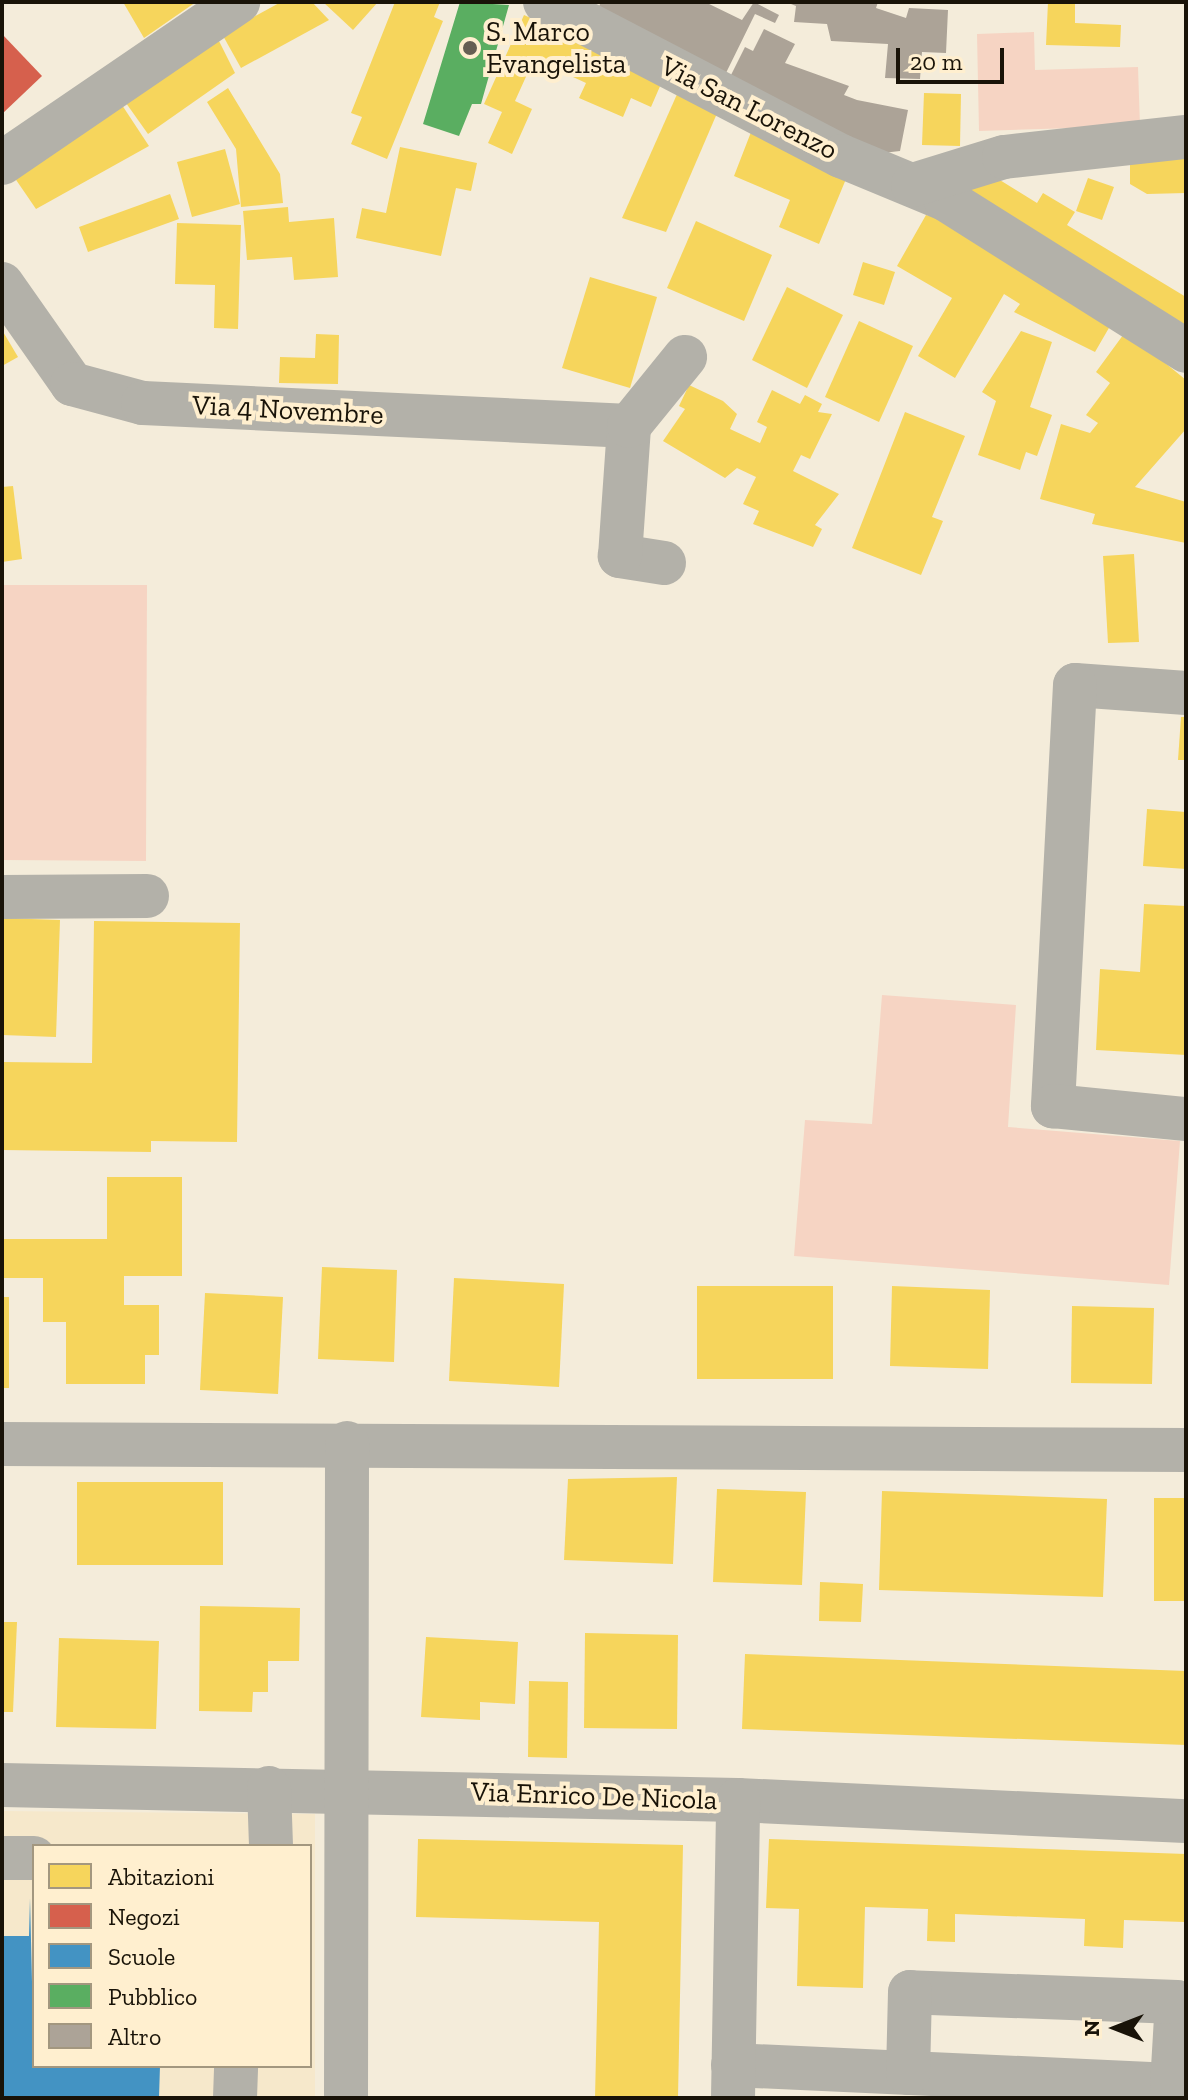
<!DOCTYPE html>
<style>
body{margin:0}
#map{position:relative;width:1188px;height:2100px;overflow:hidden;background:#f4ecda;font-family:"Zilla Slab",serif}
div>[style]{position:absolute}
.built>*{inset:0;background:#f6e8cb}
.green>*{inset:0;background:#f6d4c3}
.homes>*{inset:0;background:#f6d55c}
.shops>*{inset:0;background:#d6604d}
.schools>*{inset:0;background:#4393c3}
.public>*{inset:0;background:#5aae61}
.building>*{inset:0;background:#aca397}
.minor>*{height:44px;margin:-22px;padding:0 22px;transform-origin:22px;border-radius:22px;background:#b3b1a9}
.dots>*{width:22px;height:22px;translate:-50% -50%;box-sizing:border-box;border:4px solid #ffefcf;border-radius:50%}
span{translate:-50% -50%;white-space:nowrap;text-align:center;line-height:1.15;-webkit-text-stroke:8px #ffefcf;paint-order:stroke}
.poi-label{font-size:28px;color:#191308}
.left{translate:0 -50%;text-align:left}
.street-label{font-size:28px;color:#191308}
.frame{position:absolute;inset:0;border:4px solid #191308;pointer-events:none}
.legend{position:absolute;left:32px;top:1844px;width:280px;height:224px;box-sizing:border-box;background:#ffefcf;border:2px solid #a3977f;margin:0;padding:10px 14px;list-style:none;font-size:24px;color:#191308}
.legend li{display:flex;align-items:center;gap:16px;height:40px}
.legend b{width:40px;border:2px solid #a3977f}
.north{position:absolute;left:1076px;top:1988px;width:80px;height:80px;-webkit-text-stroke:6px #ffefcf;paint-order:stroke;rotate:270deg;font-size:22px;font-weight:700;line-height:32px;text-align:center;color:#191308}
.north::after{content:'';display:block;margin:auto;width:28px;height:36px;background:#191308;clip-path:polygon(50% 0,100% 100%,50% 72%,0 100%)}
.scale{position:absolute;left:896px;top:48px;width:108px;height:36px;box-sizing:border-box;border:4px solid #191308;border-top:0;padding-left:10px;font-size:24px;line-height:28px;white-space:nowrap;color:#191308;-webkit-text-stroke:6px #ffefcf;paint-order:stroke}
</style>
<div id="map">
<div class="built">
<i style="clip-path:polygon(evenodd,2px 1811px,315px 1814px,315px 2098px,2px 2098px,2px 1811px,34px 1846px,310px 1846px,310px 2066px,34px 2066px,34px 1846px)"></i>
</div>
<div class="green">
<i style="clip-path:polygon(1034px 32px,1035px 70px,1138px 67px,1140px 126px,979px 131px,977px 34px)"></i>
<i style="clip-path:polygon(2px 585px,147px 585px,146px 861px,2px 860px)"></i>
<i style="clip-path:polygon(882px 995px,1016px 1005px,1008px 1127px,1180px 1141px,1169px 1285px,794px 1256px,805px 1120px,872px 1124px)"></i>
</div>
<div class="homes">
<i style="clip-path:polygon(123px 2px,196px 2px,144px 38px)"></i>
<i style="clip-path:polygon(281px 2px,312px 2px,329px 20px,241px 68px,222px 34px)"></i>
<i style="clip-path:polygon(323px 2px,378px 2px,353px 30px)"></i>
<i style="clip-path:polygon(395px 2px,440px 2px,434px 17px,443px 21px,387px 159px,351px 144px,362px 117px,351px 113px)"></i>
<i style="clip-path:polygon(1048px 2px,1075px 2px,1075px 23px,1121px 25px,1120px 47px,1046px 45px)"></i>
<i style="clip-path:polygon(524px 15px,664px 77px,651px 107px,631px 98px,623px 117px,579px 98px,586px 83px,534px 59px,515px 101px,532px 109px,512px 154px,488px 143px,502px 112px,484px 104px)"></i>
<i style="clip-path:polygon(214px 31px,235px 73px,148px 134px,121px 96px)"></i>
<i style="clip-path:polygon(682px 83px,721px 104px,666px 232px,622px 218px)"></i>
<i style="clip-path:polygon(228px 88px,280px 174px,283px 203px,241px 207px,236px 149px,207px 102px)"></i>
<i style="clip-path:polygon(924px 93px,961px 94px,960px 146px,922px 145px)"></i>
<i style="clip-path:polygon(118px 99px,149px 146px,36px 209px,10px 171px)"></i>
<i style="clip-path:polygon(753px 127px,851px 167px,819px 244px,779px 227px,790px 200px,734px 176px)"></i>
<i style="clip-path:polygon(1186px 144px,1186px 193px,1147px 194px,1130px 184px,1130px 145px)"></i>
<i style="clip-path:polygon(400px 147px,477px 163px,471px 191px,456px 188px,441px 256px,356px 238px,362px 208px,386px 213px)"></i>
<i style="clip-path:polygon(225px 149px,240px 204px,192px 217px,177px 162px)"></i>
<i style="clip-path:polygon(982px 169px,1037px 203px,1043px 193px,1075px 212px,1067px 225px,1186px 297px,1186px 340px,961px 204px)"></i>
<i style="clip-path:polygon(1088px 178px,1114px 187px,1102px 220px,1076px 211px)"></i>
<i style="clip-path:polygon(170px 194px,179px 219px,88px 252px,79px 227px)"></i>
<i style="clip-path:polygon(288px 207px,289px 222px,334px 218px,338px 277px,294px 280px,292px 257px,247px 260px,243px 211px)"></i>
<i style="clip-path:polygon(926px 215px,971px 226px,1117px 314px,1095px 352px,1014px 312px,1020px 304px,1004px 294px,955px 378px,918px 356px,952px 298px,897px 266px)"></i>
<i style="clip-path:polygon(696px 221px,772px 255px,744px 321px,667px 288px)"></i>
<i style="clip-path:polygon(177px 223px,241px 225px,238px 329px,214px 328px,215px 285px,175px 284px)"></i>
<i style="clip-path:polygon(863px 262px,895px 272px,884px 305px,853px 295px)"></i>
<i style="clip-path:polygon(590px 277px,657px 297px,630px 388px,562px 368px)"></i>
<i style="clip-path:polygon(787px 287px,843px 315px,807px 388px,752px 360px)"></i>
<i style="clip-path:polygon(859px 321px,913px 346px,879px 422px,825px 397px)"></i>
<i style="clip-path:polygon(2px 330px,18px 357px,2px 366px)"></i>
<i style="clip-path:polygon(1021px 331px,1052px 342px,1030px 407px,1052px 415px,1037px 456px,1026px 452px,1020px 470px,978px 455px,996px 401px,982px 392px)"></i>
<i style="clip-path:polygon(1126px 331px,1186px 380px,1186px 429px,1135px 487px,1186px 502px,1186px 543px,1092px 524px,1095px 514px,1040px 499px,1061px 424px,1090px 433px,1098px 423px,1086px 415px,1110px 383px,1096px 372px)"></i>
<i style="clip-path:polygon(316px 334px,339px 335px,338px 384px,279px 383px,280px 357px,315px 358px)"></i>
<i style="clip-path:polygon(689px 385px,723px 401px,737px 414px,730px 429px,760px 443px,767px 427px,757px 422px,772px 390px,800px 404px,805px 395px,822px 404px,818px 412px,832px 414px,810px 459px,801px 455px,793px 471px,839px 494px,815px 525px,822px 529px,813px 547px,753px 524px,759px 511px,743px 504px,756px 477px,737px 468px,725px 478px,663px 441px,685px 409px,679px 406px)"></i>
<i style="clip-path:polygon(905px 412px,965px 436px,932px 517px,943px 521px,921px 575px,852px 548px)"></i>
<i style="clip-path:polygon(13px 486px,22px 559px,2px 562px,2px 487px)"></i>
<i style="clip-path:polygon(1134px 554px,1139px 642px,1108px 643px,1103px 556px)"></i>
<i style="clip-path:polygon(1181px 717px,1186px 717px,1186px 760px,1178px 760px)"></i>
<i style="clip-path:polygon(1147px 809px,1186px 812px,1186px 869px,1143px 866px)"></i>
<i style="clip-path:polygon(1144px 904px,1186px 906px,1186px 1055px,1096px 1050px,1100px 969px,1140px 972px)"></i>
<i style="clip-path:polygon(2px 918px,60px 920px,56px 1037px,2px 1035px)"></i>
<i style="clip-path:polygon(94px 921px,240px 923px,237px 1142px,151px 1141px,151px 1152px,2px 1150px,2px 1062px,92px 1063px)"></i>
<i style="clip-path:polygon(107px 1177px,182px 1177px,182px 1276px,124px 1276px,124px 1305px,159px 1305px,159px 1355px,145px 1355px,145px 1384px,66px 1384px,66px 1322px,43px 1322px,43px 1278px,2px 1278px,2px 1239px,107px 1239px)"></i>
<i style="clip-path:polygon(322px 1267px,397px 1270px,394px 1362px,318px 1359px)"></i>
<i style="clip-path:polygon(454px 1278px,564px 1284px,559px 1387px,449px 1381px)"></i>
<i style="clip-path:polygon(697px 1286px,833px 1286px,833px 1379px,697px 1379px)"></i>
<i style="clip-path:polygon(892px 1286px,990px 1290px,988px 1369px,890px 1366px)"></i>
<i style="clip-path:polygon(205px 1293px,283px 1297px,278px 1394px,200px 1390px)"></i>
<i style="clip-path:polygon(2px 1297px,9px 1297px,9px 1388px,2px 1388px)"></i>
<i style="clip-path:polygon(1072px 1306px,1154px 1308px,1152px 1384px,1071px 1383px)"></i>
<i style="clip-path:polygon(677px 1477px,673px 1564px,564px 1560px,568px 1479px)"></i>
<i style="clip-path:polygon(77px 1482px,223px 1482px,223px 1565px,77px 1565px)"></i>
<i style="clip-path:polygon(717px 1489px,806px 1492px,802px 1585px,713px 1582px)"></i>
<i style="clip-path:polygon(882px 1491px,1107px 1499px,1103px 1597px,879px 1590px)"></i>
<i style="clip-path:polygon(1154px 1498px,1186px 1498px,1186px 1601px,1154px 1601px)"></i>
<i style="clip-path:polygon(820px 1582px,863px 1584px,861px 1622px,819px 1621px)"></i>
<i style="clip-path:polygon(200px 1606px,300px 1608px,299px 1661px,268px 1661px,268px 1692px,253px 1692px,252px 1712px,199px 1711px)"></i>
<i style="clip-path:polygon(2px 1622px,17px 1622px,13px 1712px,2px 1712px)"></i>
<i style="clip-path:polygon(585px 1633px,678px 1635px,677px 1729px,584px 1728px)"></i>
<i style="clip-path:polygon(426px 1637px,518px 1642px,515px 1704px,480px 1702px,480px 1720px,421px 1717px)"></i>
<i style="clip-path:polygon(59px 1638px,159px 1641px,156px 1729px,56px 1727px)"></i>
<i style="clip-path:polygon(745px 1654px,1186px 1671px,1186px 1745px,742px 1729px)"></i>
<i style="clip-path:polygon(529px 1681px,568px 1682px,567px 1758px,528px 1757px)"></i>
<i style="clip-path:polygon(418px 1839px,683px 1845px,678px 2098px,595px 2098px,599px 1922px,416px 1917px)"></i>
<i style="clip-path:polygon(769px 1839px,1186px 1854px,1184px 1922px,1124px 1920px,1123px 1948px,1084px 1946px,1085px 1919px,955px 1914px,955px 1942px,927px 1941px,928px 1909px,865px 1907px,863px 1988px,797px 1986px,799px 1909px,766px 1908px)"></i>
</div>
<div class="shops">
<i style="clip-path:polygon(2px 34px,42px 76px,2px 114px)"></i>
</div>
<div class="schools">
<i style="clip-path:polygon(30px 1898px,34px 2066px,160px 2066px,159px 2098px,2px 2098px,2px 1936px,29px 1936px)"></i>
</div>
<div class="public">
<i style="clip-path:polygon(460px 2px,509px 5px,481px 104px,472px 104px,459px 136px,423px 124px)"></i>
</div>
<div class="building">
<i style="clip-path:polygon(601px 2px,705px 2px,742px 20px,754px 2px,779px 15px,775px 23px,755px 14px,724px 77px,596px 13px)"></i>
<i style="clip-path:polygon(786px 2px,878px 2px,876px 8px,906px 18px,909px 8px,948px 10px,946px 53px,922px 52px,920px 79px,885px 78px,888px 44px,831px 41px,827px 24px,794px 22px,796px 6px)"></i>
<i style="clip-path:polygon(764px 29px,795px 44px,785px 63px,849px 86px,844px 95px,857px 100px,908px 110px,900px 151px,865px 155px,726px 85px,745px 47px,753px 51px)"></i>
</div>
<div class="minor">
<i style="left:545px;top:2px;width:334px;rotate:27.5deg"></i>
<i style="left:841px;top:156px;width:113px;rotate:22.5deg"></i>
<i style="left:945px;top:199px;width:285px;rotate:32.2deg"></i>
<i style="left:2px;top:163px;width:286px;rotate:-34.3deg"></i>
<i style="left:913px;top:185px;width:95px;rotate:-17.1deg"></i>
<i style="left:1004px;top:157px;width:183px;rotate:-6.3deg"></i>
<i style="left:2px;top:284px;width:122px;rotate:55deg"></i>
<i style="left:72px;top:384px;width:73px;rotate:15deg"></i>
<i style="left:143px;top:403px;width:487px;rotate:2.7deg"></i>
<i style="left:664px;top:563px;width:45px;rotate:-171deg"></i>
<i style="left:620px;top:556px;width:130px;rotate:-86deg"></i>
<i style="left:629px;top:426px;width:89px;rotate:-50.9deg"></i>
<i style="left:1186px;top:693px;width:111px;rotate:-175.9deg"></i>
<i style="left:1075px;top:685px;width:422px;rotate:93deg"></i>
<i style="left:1053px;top:1106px;width:134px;rotate:5.6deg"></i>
<i style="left:2px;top:897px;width:145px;rotate:-0.4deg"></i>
<i style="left:2px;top:1444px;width:1184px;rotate:0.29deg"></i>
<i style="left:2px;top:1785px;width:736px;rotate:1.17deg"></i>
<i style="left:738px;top:1800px;width:448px;rotate:2.7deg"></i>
<i style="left:269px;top:1788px;width:58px;rotate:88deg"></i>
<i style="left:2px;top:1858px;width:32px"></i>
<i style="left:733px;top:2065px;width:439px;rotate:2.6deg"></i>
<i style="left:1172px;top:2085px;width:83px;rotate:-86.6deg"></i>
<i style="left:1177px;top:2002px;width:267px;rotate:-177.9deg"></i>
<i style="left:910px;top:1992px;width:81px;rotate:91.4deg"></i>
<i style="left:235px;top:2098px;width:32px;rotate:-88deg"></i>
<i style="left:346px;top:2098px;width:655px;rotate:-89.91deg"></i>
<i style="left:733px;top:2098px;width:298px;rotate:-89deg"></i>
</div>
<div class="dots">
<i style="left:470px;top:48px;background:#665f52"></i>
</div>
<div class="poi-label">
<span class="left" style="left:486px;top:48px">S. Marco<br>Evangelista</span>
</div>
<div class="street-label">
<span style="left:749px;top:108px;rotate:27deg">Via San Lorenzo</span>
<span style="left:288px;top:410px;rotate:3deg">Via 4 Novembre</span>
<span style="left:594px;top:1796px;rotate:2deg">Via Enrico De Nicola</span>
</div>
<div class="frame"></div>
<ul class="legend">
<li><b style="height:22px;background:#f6d55c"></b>Abitazioni</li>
<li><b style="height:22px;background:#d6604d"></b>Negozi</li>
<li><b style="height:22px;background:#4393c3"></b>Scuole</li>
<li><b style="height:22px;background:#5aae61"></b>Pubblico</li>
<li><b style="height:22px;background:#aca397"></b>Altro</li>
</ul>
<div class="north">N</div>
<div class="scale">20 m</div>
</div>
